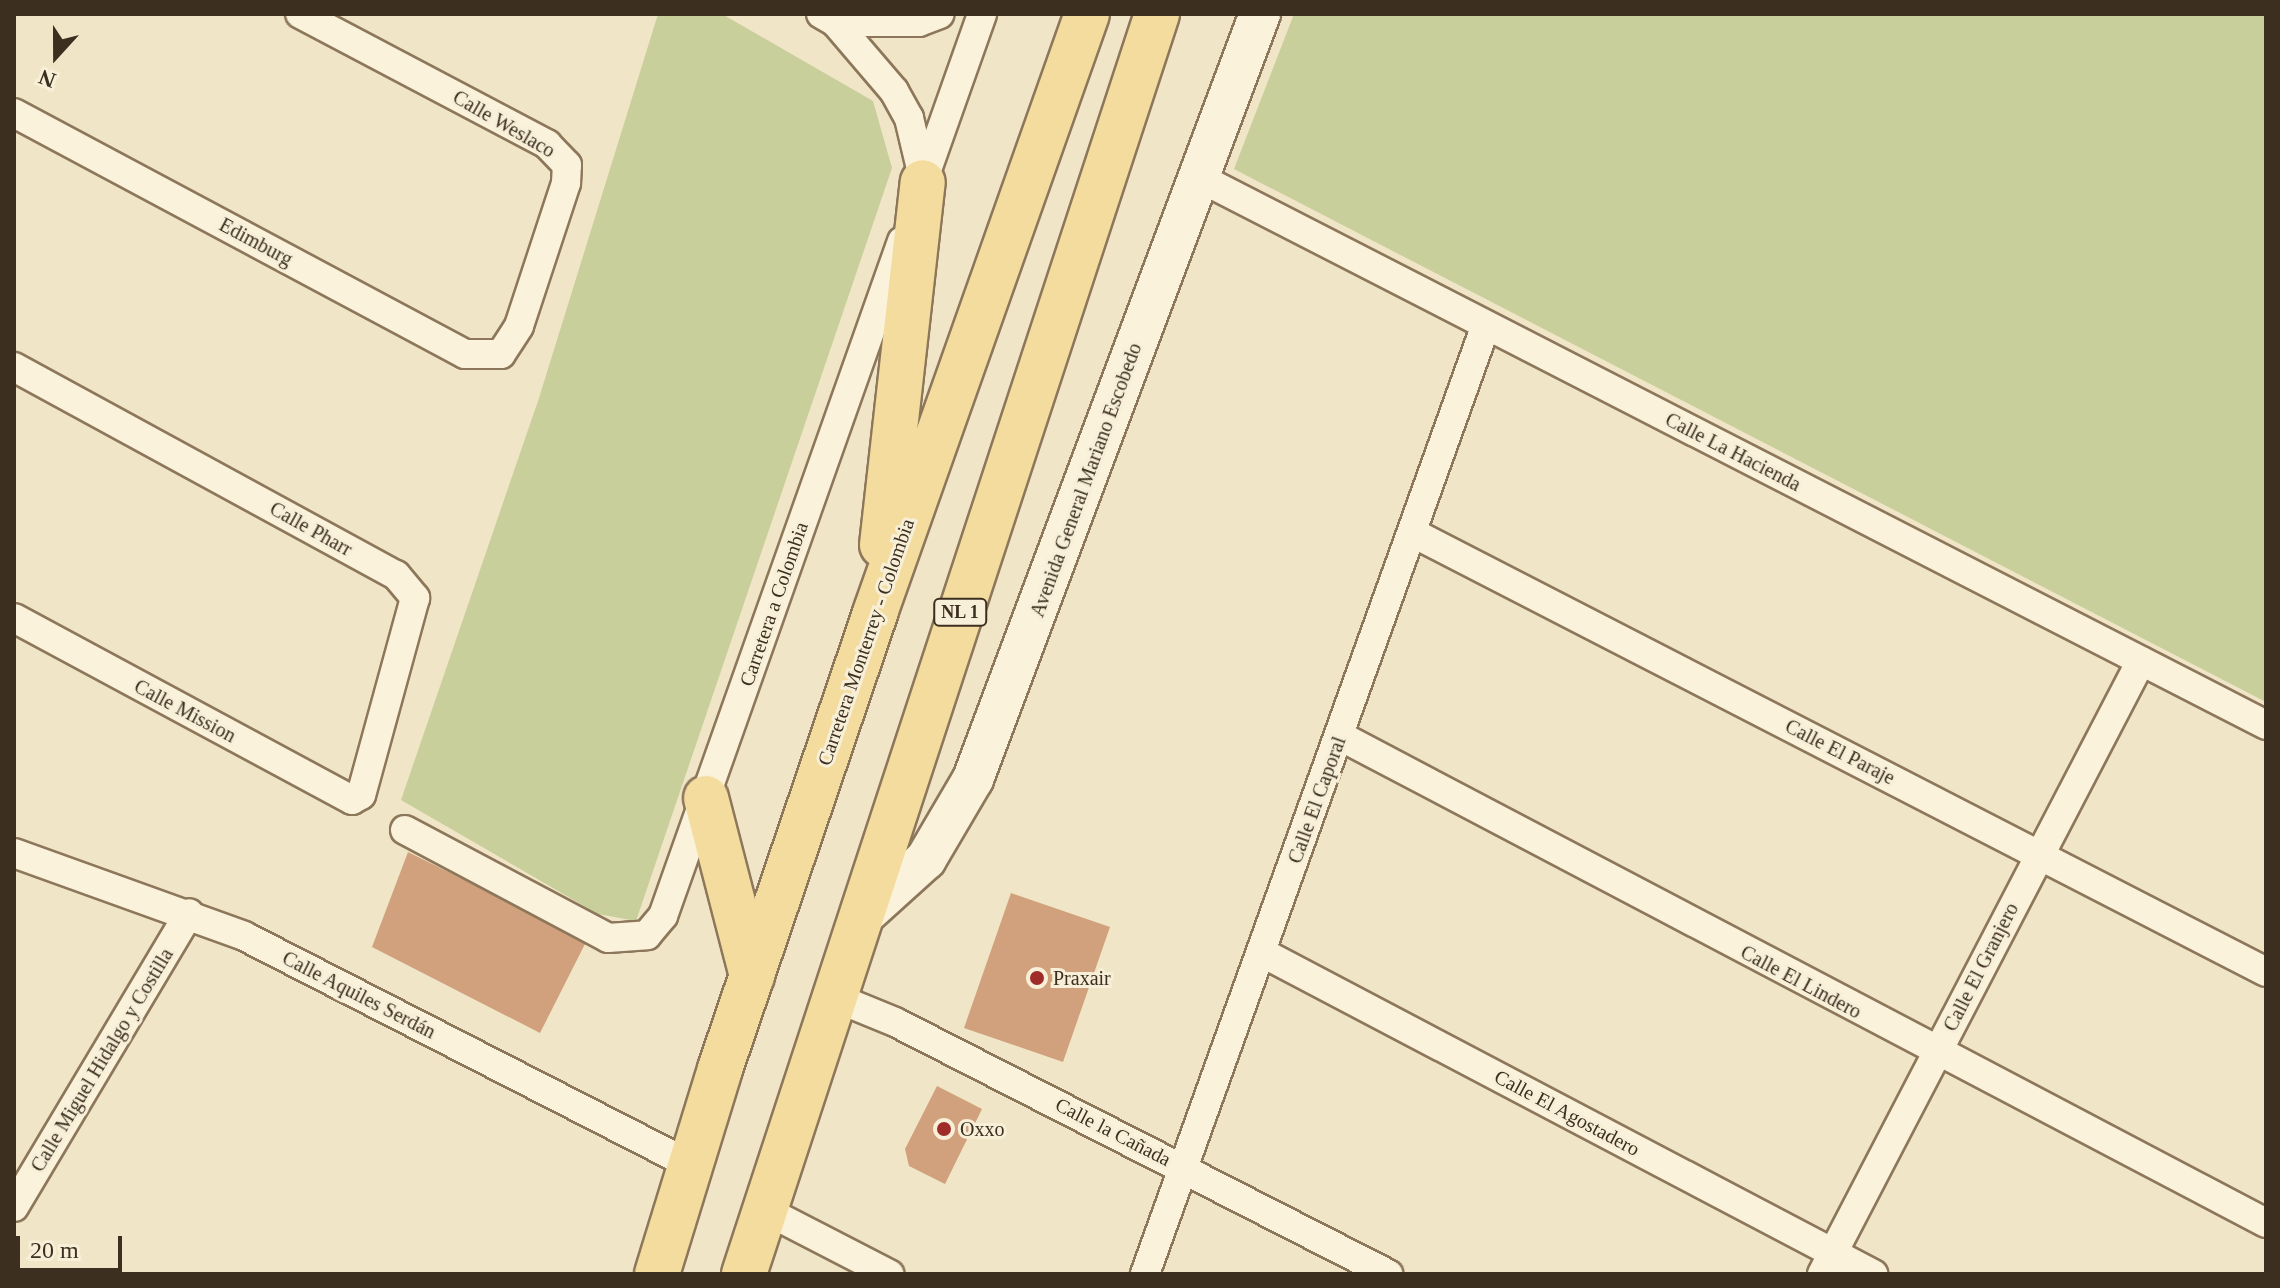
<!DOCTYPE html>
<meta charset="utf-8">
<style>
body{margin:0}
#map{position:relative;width:2280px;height:1288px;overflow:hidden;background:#f0e5c7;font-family:"Times New Roman",serif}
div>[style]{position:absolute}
.green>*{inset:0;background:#c8cf9a}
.building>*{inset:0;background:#d0a17c}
.roads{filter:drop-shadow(2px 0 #8d775b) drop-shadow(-2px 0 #8d775b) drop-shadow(0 2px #8d775b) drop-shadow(0 -2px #8d775b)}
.street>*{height:28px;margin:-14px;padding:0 14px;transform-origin:14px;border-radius:14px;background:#faf2db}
.secondary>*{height:40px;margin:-20px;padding:0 20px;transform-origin:20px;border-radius:20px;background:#faf2db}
.primary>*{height:44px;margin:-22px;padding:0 22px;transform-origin:22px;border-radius:22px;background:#f4dc9f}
.dots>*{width:22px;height:22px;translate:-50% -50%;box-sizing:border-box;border:4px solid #f7efd7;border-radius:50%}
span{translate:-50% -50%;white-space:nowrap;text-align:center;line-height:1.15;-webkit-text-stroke:6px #f7efd7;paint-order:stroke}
.shield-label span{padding:2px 6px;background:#f7efd7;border:2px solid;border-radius:6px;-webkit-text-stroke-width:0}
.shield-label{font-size:18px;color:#3d2f20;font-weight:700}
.street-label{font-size:20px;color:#3d2f20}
.poi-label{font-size:20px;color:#3d2f20}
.left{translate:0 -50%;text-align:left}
.frame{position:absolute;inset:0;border:16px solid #3d2f20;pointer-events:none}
.north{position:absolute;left:16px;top:16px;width:80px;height:80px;-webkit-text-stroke:6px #f7efd7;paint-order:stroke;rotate:201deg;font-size:22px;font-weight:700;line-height:32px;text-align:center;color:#3d2f20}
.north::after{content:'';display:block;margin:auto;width:28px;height:36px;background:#3d2f20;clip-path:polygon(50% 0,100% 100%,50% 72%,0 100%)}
.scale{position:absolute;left:16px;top:1236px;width:106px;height:36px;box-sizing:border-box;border:4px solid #3d2f20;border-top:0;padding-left:10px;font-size:24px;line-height:28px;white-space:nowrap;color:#3d2f20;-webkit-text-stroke:6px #f7efd7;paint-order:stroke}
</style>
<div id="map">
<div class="green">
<i style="clip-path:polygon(658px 14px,722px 14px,873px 101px,892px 168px,636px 921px,598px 914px,401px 800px,539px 398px)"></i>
<i style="clip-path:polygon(1294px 14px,2266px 14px,2266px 702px,1234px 169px)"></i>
</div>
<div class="building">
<i style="clip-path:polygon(408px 852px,587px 940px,540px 1033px,372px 947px)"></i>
<i style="clip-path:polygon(1011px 893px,1110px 927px,1063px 1062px,964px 1028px)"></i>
<i style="clip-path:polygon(937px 1086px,982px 1109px,945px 1184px,909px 1166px,905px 1149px)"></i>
</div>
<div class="roads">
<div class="street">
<i style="left:821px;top:14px;width:16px;rotate:30deg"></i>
<i style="left:835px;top:22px;width:91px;rotate:49.5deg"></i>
<i style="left:894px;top:91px;width:31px;rotate:61deg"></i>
<i style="left:909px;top:118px;width:61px;rotate:76.7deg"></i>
<i style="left:835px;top:22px;width:84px"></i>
<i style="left:919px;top:22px;width:22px;rotate:-21deg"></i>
<i style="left:14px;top:113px;width:511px;rotate:28.12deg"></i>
<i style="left:465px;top:354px;width:36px"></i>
<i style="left:501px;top:354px;width:33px;rotate:-57deg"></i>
<i style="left:519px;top:326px;width:151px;rotate:-71.8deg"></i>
<i style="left:566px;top:183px;width:18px;rotate:-87deg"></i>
<i style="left:567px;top:165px;width:29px;rotate:-134deg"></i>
<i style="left:547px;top:144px;width:279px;rotate:-152.2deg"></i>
<i style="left:1200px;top:178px;width:1198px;rotate:27.16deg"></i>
<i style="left:917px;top:198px;width:195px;rotate:-70.5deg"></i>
<i style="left:14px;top:367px;width:435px;rotate:28.6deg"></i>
<i style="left:396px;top:575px;width:30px;rotate:50deg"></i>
<i style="left:415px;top:598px;width:204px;rotate:105.3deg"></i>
<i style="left:361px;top:795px;width:10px;rotate:151deg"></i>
<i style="left:352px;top:800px;width:384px;rotate:-151.7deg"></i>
<i style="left:1413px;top:533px;width:959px;rotate:27.23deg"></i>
<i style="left:1340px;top:736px;width:1046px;rotate:27.74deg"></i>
<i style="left:405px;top:830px;width:230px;rotate:28deg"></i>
<i style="left:608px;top:938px;width:39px;rotate:-4deg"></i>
<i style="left:647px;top:935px;width:25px;rotate:-50deg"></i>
<i style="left:663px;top:916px;width:716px;rotate:-70.5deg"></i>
<i style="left:14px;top:853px;width:245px;rotate:19.8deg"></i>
<i style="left:244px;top:936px;width:502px;rotate:27.13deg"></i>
<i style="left:1261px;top:952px;width:692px;rotate:27.75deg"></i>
<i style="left:834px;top:997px;width:66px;rotate:22.3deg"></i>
<i style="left:895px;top:1022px;width:554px;rotate:27.07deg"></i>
<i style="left:14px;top:1207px;width:342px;rotate:-59.2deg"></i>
<i style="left:765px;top:1210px;width:140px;rotate:27.3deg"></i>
<i style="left:1145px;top:1274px;width:1008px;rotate:-70.24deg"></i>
<i style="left:1822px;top:1274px;width:691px;rotate:-62.51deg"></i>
</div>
<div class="secondary">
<i style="left:863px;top:916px;width:85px;rotate:-42.1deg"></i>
<i style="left:926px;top:859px;width:93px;rotate:-59.6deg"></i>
<i style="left:973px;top:779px;width:817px;rotate:-69.44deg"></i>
</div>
<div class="primary">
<i style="left:882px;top:545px;width:365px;rotate:-83.6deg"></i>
<i style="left:706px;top:798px;width:184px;rotate:75.5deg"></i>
<i style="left:657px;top:1274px;width:214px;rotate:-72.9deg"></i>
<i style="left:720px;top:1069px;width:482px;rotate:-71.2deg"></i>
<i style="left:875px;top:613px;width:635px;rotate:-70.51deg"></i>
<i style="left:744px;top:1274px;width:1326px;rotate:-71.85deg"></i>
</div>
</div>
<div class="dots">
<i style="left:1037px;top:978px;background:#9f2c29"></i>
<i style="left:944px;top:1129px;background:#9f2c29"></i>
</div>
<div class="shield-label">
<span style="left:960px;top:612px">NL 1</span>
</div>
<div class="street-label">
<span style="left:504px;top:124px;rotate:30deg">Calle Weslaco</span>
<span style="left:256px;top:242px;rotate:28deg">Edimburg</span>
<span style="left:1733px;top:452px;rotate:27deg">Calle La Hacienda</span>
<span style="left:1086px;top:480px;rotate:-70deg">Avenida General Mariano Escobedo</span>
<span style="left:311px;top:529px;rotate:29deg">Calle Pharr</span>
<span style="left:774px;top:604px;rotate:-71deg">Carretera a Colombia</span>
<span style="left:866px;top:642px;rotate:-71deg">Carretera Monterrey - Colombia</span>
<span style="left:185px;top:711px;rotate:28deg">Calle Mission</span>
<span style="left:1840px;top:752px;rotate:27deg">Calle El Paraje</span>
<span style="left:1317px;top:800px;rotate:-70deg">Calle El Caporal</span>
<span style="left:1981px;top:967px;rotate:-63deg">Calle El Granjero</span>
<span style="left:1801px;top:982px;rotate:28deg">Calle El Lindero</span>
<span style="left:359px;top:995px;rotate:27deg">Calle Aquiles Serdán</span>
<span style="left:102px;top:1060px;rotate:-59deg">Calle Miguel Hidalgo y Costilla</span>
<span style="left:1567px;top:1113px;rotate:28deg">Calle El Agostadero</span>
<span style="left:1113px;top:1132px;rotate:27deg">Calle la Cañada</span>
</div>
<div class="poi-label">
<span class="left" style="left:1053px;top:978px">Praxair</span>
<span class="left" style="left:960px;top:1129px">Oxxo</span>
</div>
<div class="frame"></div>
<div class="north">N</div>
<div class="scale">20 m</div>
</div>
